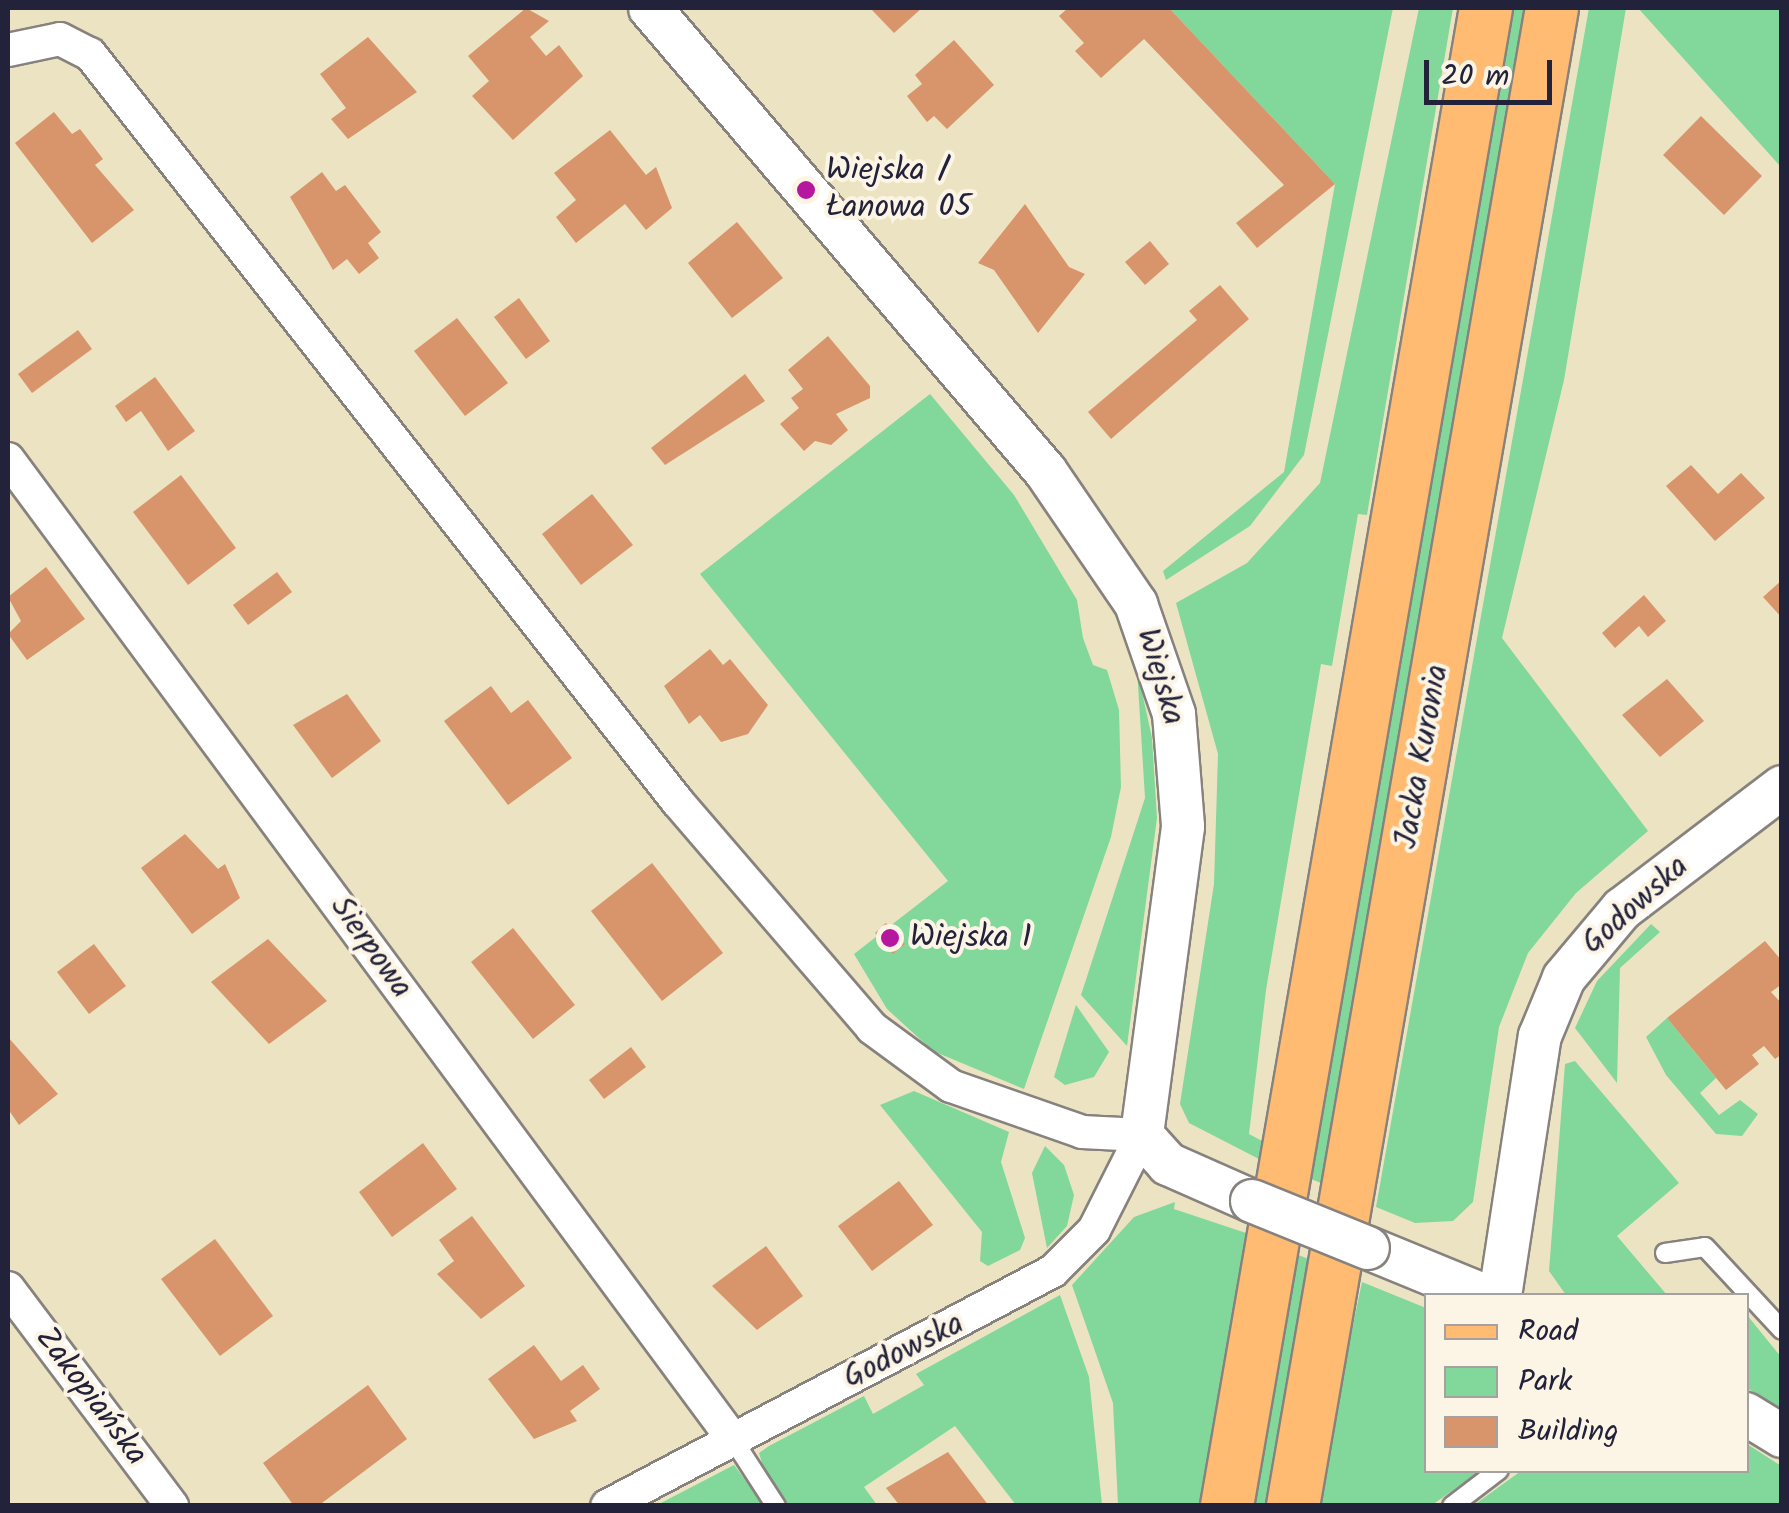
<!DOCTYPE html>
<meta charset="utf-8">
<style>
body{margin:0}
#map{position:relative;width:1789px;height:1513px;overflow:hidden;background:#ece3c2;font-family:Kalam,sans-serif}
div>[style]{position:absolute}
.green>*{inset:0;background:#82d79a}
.building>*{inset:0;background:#d8956b}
.roads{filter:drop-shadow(2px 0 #87827e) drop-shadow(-2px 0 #87827e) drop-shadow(0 2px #87827e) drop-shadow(0 -2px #87827e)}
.service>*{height:18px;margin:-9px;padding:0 9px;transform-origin:9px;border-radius:9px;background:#fff}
.minor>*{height:32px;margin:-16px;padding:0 16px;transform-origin:16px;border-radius:16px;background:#fff}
.tertiary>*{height:42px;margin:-21px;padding:0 21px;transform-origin:21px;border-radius:21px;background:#fff}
.primary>*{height:52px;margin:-26px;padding:0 26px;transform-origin:26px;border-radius:26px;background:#ffbb71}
.bridges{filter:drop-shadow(2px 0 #87827e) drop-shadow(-2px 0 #87827e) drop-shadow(0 2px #87827e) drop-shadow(0 -2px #87827e)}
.tertiary-bridge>*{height:42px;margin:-21px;padding:0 21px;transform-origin:21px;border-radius:21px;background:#fff}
.dots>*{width:28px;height:28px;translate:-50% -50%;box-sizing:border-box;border:5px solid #fcf5e5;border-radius:50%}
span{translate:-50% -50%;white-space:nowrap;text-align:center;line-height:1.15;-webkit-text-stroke:8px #fcf5e5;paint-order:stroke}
.poi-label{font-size:32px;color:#22223b}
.left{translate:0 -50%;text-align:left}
.street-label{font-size:32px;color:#22223b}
.frame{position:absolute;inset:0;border:10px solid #22223b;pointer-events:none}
.legend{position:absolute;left:1424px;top:1293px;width:325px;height:180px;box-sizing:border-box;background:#fcf5e5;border:2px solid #a5a1a1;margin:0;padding:12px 18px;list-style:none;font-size:30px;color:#22223b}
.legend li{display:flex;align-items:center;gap:20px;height:50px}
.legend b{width:50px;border:2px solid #a5a1a1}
.scale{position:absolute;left:1424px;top:60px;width:128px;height:45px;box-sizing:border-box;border:5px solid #22223b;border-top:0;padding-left:12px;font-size:30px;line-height:35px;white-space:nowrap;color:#22223b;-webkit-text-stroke:8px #fcf5e5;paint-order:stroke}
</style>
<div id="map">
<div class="green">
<i style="clip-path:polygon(1169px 8px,1393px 8px,1304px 455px,1250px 526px,1166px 580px,1163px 571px,1284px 472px,1335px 184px)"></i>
<i style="clip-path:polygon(1419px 8px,1453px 8px,1367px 515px,1358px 514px,1332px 666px,1321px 664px,1266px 990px,1249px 1134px,1262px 1141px,1259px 1159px,1189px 1123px,1180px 1104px,1214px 884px,1218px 754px,1176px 603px,1247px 563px,1320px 483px)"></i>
<i style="clip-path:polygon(1511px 8px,1528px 8px,1326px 1185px,1306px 1177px)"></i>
<i style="clip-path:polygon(1589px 8px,1626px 8px,1564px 380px,1502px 638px,1648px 831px,1576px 893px,1528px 953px,1499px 1027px,1473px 1202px,1453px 1221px,1415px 1223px,1376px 1207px)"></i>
<i style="clip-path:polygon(1638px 8px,1781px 8px,1781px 167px)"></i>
<i style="clip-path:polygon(930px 394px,1014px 495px,1077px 600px,1083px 638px,1093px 665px,1107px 670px,1119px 710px,1121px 787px,1111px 837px,1024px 1089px,933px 1051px,887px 1009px,854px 954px,948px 881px,700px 574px)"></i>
<i style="clip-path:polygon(1137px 669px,1152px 738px,1157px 818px,1127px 1046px,1081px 995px,1145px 798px)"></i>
<i style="clip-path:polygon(1651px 924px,1660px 932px,1620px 968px,1617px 1083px,1575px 1028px,1597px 981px)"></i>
<i style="clip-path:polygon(1076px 1005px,1109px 1052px,1094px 1077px,1065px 1085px,1054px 1077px)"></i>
<i style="clip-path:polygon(1667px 1018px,1716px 1078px,1700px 1093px,1719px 1115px,1740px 1100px,1758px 1114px,1742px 1136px,1716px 1134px,1666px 1075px,1646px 1037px)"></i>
<i style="clip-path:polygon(1575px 1061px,1679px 1183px,1617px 1236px,1667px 1295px,1566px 1295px,1549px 1271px,1565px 1064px)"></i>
<i style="clip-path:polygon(914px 1091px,1009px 1132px,1001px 1162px,1025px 1238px,1020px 1250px,988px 1266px,980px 1261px,982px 1232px,880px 1105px)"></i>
<i style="clip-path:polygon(1045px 1146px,1064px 1165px,1074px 1195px,1067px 1226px,1047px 1248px,1032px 1173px)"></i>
<i style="clip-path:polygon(1175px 1202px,1174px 1209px,1246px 1233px,1200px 1505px,1118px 1505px,1113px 1403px,1072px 1285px,1134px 1217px)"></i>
<i style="clip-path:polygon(1291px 1252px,1311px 1260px,1269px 1505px,1248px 1506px)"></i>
<i style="clip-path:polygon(1362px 1282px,1426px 1308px,1426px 1470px,1480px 1471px,1432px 1505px,1315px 1506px)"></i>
<i style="clip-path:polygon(1060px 1295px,1089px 1377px,1102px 1505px,1016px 1505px,955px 1426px,864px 1487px,877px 1505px,788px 1505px,766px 1476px,759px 1453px,769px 1446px,864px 1396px,873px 1414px,924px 1385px,916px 1374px)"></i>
<i style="clip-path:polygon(1747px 1315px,1781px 1357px,1781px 1408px,1747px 1388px)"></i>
<i style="clip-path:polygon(1747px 1444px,1781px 1466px,1781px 1505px,1474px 1505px,1521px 1471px,1746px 1470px)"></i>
<i style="clip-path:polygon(734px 1465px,764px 1505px,659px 1504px)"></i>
</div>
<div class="building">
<i style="clip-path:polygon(526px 8px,549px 21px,530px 37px,546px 56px,559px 45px,583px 76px,513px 140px,472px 96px,489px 81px,468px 56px)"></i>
<i style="clip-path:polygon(870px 8px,922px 8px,894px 33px)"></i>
<i style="clip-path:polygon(1068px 8px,1169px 8px,1335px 184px,1257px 248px,1236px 223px,1284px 185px,1144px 39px,1101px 78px,1075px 51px,1084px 43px,1059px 16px)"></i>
<i style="clip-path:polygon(368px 37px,417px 92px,348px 139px,331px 119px,346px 108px,320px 74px)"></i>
<i style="clip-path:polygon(954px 40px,994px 85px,947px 129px,934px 116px,927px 122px,907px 96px,922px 84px,915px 75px)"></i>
<i style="clip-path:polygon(54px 112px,72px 134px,80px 129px,103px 159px,95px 165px,134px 210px,92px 243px,15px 143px)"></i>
<i style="clip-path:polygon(1701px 116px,1762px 176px,1724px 215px,1663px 155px)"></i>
<i style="clip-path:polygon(610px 130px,646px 175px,656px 167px,672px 208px,646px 230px,625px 204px,576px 243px,556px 217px,576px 200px,554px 173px)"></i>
<i style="clip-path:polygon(322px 172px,336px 191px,345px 185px,381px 232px,368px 243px,379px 258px,359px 274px,347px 259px,333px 270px,290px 197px)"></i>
<i style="clip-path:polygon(1025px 204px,1069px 267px,1085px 274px,1038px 333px,994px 270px,978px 263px)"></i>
<i style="clip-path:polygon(737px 222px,783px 278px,732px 318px,688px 263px)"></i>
<i style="clip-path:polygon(1150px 241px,1169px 264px,1145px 285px,1125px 262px)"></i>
<i style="clip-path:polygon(1220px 285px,1249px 319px,1111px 439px,1088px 412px,1197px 320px,1189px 311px)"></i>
<i style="clip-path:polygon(519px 298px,550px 341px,526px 359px,494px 317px)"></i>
<i style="clip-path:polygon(457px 318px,508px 383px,465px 416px,414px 351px)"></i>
<i style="clip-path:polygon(78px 330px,92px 349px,32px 393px,18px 374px)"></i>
<i style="clip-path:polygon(828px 336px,870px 386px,870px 398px,836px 414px,848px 430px,831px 445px,815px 441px,804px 451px,780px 424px,799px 408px,791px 398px,803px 389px,788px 370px)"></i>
<i style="clip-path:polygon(745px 374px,765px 401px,665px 465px,651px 448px)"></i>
<i style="clip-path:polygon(155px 377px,195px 431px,168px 451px,141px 411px,126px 422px,115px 406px)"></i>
<i style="clip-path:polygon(1691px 465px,1718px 494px,1741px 473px,1765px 498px,1715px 541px,1666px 486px)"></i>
<i style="clip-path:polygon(181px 475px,236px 548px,188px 585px,133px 512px)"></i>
<i style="clip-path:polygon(592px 494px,633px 545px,581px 585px,542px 534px)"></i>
<i style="clip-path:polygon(46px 567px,85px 619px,27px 660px,8px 634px,21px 621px,8px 597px)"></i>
<i style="clip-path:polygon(277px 572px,292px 592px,248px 625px,233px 605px)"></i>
<i style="clip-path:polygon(1782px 580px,1782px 618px,1763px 597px)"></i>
<i style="clip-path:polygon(1644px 595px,1666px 621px,1648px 637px,1639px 626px,1615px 648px,1602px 633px)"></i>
<i style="clip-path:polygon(710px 649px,723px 665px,730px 659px,768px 705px,748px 734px,721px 742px,700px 715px,689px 724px,664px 686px)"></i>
<i style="clip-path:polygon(1667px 679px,1704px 721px,1660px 757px,1622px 715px)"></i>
<i style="clip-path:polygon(491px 686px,511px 713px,528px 700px,572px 758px,508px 805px,444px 721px)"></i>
<i style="clip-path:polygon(347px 694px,381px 741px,332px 778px,293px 725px)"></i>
<i style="clip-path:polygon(185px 834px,218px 869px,225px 864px,240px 898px,192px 934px,141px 868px)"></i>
<i style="clip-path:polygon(652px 863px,723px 953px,662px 1001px,591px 911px)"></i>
<i style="clip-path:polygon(886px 923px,905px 944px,893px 954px,875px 933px)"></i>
<i style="clip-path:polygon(513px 928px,575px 1005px,533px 1039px,471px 962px)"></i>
<i style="clip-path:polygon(268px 939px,327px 1001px,269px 1044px,211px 982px)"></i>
<i style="clip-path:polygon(1765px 941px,1782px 961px,1782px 984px,1771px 992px,1782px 1004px,1782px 1054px,1775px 1059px,1764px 1046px,1752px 1055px,1759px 1064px,1726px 1090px,1667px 1018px)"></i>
<i style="clip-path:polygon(94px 944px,126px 986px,89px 1014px,57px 972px)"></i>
<i style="clip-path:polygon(8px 1037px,58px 1094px,19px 1125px,8px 1109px)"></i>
<i style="clip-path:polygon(631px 1047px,646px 1067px,604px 1099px,589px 1080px)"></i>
<i style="clip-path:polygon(423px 1143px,457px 1189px,392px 1237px,359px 1192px)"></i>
<i style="clip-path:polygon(899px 1181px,933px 1225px,872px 1271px,838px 1226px)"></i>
<i style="clip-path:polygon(472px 1216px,525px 1286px,481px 1319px,437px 1274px,454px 1261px,439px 1240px)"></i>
<i style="clip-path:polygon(215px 1239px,273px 1316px,220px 1356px,161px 1279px)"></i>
<i style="clip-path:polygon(766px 1246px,803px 1296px,757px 1330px,712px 1286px)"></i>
<i style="clip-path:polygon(534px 1345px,561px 1381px,583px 1365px,600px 1389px,570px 1411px,577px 1421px,534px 1439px,488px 1379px)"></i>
<i style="clip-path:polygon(368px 1385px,407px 1439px,318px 1506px,294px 1506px,263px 1463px)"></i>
<i style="clip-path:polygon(948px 1452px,989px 1506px,900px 1506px,886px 1488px)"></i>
</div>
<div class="roads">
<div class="service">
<i style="left:1665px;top:1253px;width:40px;rotate:-8.5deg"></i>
<i style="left:1705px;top:1247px;width:113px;rotate:47.1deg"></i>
<i style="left:732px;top:1438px;width:81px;rotate:57.1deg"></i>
<i style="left:1452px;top:1506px;width:59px;rotate:-37.5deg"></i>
</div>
<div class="minor">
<i style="left:8px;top:50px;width:53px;rotate:-11.9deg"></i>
<i style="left:60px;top:39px;width:34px;rotate:27deg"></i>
<i style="left:90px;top:54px;width:950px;rotate:51.84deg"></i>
<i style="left:677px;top:801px;width:299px;rotate:49.3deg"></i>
<i style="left:872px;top:1028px;width:98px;rotate:36.3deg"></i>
<i style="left:951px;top:1086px;width:139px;rotate:19.3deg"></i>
<i style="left:1082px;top:1132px;width:60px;rotate:2.9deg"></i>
<i style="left:1142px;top:1135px;width:106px;rotate:116.8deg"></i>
<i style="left:1094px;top:1230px;width:58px;rotate:135deg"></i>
<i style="left:1053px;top:1271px;width:504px;rotate:152.21deg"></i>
<i style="left:8px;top:459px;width:1218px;rotate:53.52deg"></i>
<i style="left:8px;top:1288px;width:273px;rotate:53deg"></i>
</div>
<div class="tertiary">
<i style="left:650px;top:8px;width:610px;rotate:49.52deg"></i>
<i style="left:1046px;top:472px;width:160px;rotate:55.7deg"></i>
<i style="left:1136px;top:604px;width:116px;rotate:70.9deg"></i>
<i style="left:1174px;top:714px;width:113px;rotate:85.4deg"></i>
<i style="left:1183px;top:827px;width:311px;rotate:97.6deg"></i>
<i style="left:1142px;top:1135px;width:39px;rotate:48deg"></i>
<i style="left:1168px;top:1164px;width:92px;rotate:23.8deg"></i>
<i style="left:1368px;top:1248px;width:126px;rotate:22.3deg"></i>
<i style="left:1500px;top:1296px;width:263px;rotate:-81.3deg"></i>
<i style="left:1540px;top:1036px;width:63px;rotate:-67.5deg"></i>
<i style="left:1564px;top:978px;width:90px;rotate:-50deg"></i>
<i style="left:1622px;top:909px;width:201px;rotate:-37.3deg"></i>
<i style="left:1746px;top:1414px;width:42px;rotate:31.4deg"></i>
</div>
<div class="primary">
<i style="left:1227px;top:1506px;width:1520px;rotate:-80.19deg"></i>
<i style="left:1293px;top:1506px;width:1520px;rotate:-80.19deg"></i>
</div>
</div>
<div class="bridges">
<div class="tertiary-bridge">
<i style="left:1252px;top:1201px;width:125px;rotate:22.1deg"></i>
</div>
</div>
<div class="dots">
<i style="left:806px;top:190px;background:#b5179e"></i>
<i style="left:890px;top:938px;background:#b5179e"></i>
</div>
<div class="poi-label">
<span class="left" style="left:826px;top:190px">Wiejska /<br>Łanowa 05</span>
<span class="left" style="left:910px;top:938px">Wiejska 1</span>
</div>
<div class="street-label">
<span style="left:1159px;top:677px;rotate:73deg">Wiejska</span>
<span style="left:1423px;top:757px;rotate:-80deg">Jacka Kuronia</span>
<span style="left:1636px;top:906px;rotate:-42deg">Godowska</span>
<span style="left:370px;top:948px;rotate:54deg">Sierpowa</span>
<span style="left:904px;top:1352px;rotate:-27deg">Godowska</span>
<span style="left:90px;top:1397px;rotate:53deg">Zakopiańska</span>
</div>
<div class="frame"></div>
<ul class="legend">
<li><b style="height:12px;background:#ffbb71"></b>Road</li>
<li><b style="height:28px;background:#82d79a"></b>Park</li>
<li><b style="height:28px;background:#d8956b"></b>Building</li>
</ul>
<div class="scale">20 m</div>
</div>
